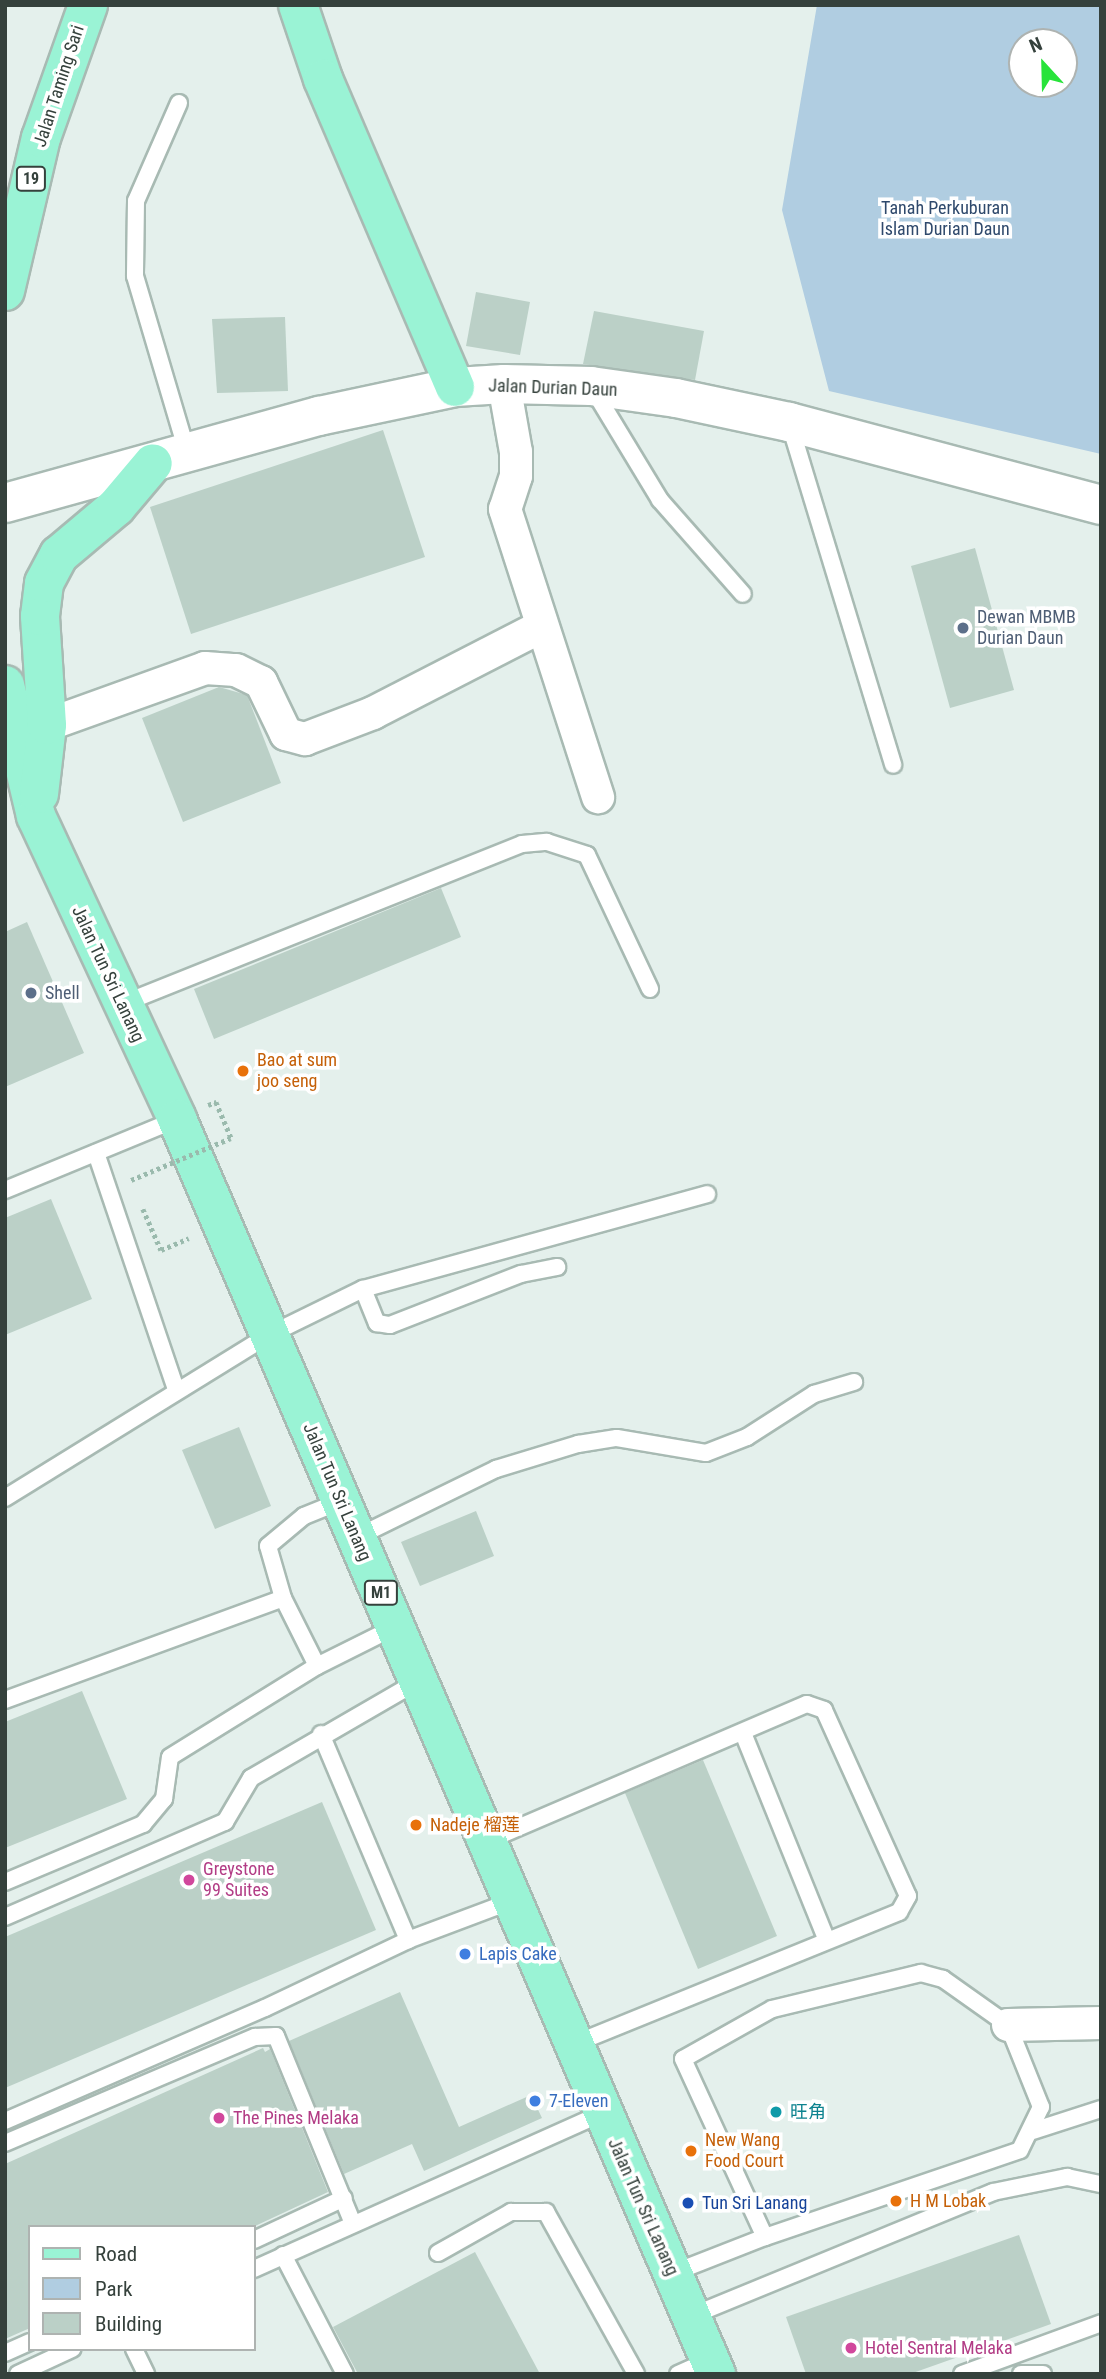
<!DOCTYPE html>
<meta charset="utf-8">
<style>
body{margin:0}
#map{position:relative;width:1106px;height:2379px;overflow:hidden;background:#e4f0ec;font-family:"Roboto Condensed","Noto Sans SC",sans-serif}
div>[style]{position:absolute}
.green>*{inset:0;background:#b0cde1}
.building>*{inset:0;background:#bbd0c7}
.path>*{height:4.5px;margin-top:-2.25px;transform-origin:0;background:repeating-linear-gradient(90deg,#9abaad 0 3.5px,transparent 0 7px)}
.roads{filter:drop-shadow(2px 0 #a8bab3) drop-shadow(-2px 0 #a8bab3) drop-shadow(0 2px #a8bab3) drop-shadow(0 -2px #a8bab3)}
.service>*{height:16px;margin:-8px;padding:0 8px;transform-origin:8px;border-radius:8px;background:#fff}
.minor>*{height:32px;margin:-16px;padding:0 16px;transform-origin:16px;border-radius:16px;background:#fff}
.tertiary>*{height:38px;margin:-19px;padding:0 19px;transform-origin:19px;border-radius:19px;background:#fff}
.primary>*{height:38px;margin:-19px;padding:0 19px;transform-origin:19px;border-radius:19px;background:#9af3d5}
.path-bridge>*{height:4.5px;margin-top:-2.25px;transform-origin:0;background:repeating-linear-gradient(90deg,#9abaad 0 3.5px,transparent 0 7px)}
.dots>*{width:19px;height:19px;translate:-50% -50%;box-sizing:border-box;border:4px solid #fff;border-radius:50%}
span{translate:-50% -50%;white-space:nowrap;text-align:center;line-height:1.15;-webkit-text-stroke:7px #fff;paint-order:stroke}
.shield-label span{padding:2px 5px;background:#fff;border:2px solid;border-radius:5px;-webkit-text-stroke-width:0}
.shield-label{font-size:16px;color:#35413c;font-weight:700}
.street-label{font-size:18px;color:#35413c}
.park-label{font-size:18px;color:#2f496c}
.service-label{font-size:18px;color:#4e5e75}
.left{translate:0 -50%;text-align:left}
.food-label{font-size:18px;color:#c56008}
.hotel-label{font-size:18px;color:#b23c85}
.shop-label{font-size:18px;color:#366cbe}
.culture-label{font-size:18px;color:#0d838f}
.transit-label{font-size:18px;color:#164399}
.frame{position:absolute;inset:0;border:7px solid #35413c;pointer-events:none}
.legend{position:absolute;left:28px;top:2225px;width:228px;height:126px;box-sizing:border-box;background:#fff;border:2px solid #aeb3b1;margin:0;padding:9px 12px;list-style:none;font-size:21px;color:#35413c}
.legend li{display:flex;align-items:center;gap:14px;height:35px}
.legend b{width:35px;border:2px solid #aeb3b1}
.north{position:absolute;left:1008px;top:28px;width:70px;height:70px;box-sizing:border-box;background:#fff;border:2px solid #aeb3b1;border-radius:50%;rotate:338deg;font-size:19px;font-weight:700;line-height:28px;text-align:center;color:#35413c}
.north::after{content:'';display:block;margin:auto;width:24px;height:32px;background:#28e33a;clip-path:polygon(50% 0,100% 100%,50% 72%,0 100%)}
</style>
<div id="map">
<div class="green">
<i style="clip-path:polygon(evenodd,817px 5px,1101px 5px,1101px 454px,829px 391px,782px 210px,817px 5px,1022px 42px,1064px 42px,1064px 84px,1022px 84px,1022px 42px)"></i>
</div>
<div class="building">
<i style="clip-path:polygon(476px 292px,530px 302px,520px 355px,466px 346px)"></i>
<i style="clip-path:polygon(594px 311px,704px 331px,695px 380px,583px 364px)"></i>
<i style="clip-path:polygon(285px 317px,288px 391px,217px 393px,212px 319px)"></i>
<i style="clip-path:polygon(383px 430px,425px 557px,191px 634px,150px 507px)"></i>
<i style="clip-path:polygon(975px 548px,1014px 690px,950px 708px,911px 566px)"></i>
<i style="clip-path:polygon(219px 687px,247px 695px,281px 783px,183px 822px,142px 718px)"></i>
<i style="clip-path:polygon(441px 888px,461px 937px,214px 1039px,194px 989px)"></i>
<i style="clip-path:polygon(27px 922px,84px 1053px,5px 1087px,5px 932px)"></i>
<i style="clip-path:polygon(51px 1199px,92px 1299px,5px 1335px,5px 1218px)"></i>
<i style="clip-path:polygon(239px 1427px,271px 1506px,215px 1529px,182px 1450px)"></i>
<i style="clip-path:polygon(476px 1511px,494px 1556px,420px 1586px,401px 1542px)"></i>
<i style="clip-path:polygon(82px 1691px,127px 1799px,5px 1848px,5px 1722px)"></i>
<i style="clip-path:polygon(703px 1760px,777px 1936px,698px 1969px,625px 1793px)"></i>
<i style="clip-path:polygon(322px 1802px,376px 1930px,5px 2088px,5px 1937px)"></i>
<i style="clip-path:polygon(400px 1992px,459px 2127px,531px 2095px,542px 2118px,424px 2171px,412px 2144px,344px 2174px,289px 2041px)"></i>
<i style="clip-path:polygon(263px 2048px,265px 2052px,270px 2049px,328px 2192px,253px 2227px,30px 2227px,30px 2328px,5px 2339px,5px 2164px)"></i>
<i style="clip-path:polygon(1019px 2235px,1051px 2324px,910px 2374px,806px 2374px,786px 2317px)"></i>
<i style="clip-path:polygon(475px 2252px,540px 2374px,358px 2374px,333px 2327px)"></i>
</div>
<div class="path">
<i style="left:208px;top:1105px;width:9px;rotate:-21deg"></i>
<i style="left:216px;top:1102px;width:39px;rotate:67deg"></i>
<i style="left:143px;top:1209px;width:45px;rotate:66.3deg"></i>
<i style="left:161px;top:1250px;width:30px;rotate:-23deg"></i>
</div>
<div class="roads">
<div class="service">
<i style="left:179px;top:103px;width:107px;rotate:113.7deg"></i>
<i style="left:136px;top:201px;width:75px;rotate:90.8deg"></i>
<i style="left:135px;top:276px;width:184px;rotate:73.5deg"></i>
<i style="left:594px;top:391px;width:127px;rotate:58.8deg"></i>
<i style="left:660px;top:500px;width:125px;rotate:48.6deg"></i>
<i style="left:790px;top:425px;width:355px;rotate:73.1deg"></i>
<i style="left:122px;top:1004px;width:431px;rotate:-21.8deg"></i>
<i style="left:522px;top:844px;width:25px;rotate:-5deg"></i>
<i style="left:547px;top:842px;width:42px;rotate:18deg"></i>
<i style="left:587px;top:855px;width:148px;rotate:64.8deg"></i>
<i style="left:96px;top:1153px;width:249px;rotate:71.3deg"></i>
<i style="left:5px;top:1190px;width:186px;rotate:-22.4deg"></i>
<i style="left:363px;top:1289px;width:37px;rotate:68deg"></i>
<i style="left:377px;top:1323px;width:13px;rotate:9deg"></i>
<i style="left:390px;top:1325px;width:141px;rotate:-21.3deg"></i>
<i style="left:521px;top:1274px;width:37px;rotate:-11deg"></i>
<i style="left:5px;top:1498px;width:310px;rotate:-31.7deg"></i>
<i style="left:269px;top:1335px;width:105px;rotate:-26.1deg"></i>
<i style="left:363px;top:1289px;width:357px;rotate:-15.4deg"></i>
<i style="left:357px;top:1537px;width:155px;rotate:-26.1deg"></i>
<i style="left:496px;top:1469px;width:86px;rotate:-17deg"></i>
<i style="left:578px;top:1444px;width:39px;rotate:-9deg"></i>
<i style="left:617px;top:1438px;width:90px;rotate:9.6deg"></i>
<i style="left:706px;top:1453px;width:44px;rotate:-21.3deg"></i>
<i style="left:747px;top:1437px;width:80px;rotate:-32.7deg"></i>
<i style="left:814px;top:1394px;width:42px;rotate:-16.7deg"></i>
<i style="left:283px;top:1598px;width:76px;rotate:63.4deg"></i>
<i style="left:5px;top:1700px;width:296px;rotate:-20.1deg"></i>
<i style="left:283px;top:1598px;width:54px;rotate:-106.1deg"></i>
<i style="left:268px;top:1546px;width:47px;rotate:-39.8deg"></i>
<i style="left:304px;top:1516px;width:40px;rotate:-22deg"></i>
<i style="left:743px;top:1733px;width:224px;rotate:68deg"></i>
<i style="left:321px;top:1734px;width:224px;rotate:67.1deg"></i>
<i style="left:487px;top:1841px;width:348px;rotate:-23.2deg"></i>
<i style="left:807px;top:1704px;width:18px;rotate:19deg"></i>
<i style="left:824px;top:1710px;width:204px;rotate:65.7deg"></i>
<i style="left:908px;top:1896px;width:18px;rotate:119deg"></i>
<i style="left:899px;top:1912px;width:351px;rotate:157.9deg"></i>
<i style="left:5px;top:1882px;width:150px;rotate:-22.8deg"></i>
<i style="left:143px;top:1824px;width:33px;rotate:-50deg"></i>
<i style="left:164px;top:1799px;width:42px;rotate:-81.9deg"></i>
<i style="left:170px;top:1757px;width:173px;rotate:-31.8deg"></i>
<i style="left:317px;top:1666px;width:87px;rotate:-26.6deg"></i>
<i style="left:5px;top:1917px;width:240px;rotate:-23.4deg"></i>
<i style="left:225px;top:1822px;width:51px;rotate:-59.4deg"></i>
<i style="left:251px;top:1778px;width:193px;rotate:-30.1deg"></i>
<i style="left:5px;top:2121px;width:283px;rotate:-23.5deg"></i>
<i style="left:265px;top:2008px;width:158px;rotate:-25.4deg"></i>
<i style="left:408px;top:1940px;width:111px;rotate:-20.6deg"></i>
<i style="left:1033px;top:2131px;width:71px;rotate:-17.9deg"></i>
<i style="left:5px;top:2143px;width:272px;rotate:-23deg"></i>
<i style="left:255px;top:2037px;width:21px;rotate:-3deg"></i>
<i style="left:276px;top:2036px;width:203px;rotate:67.7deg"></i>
<i style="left:254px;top:2240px;width:99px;rotate:-25deg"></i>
<i style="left:438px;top:2253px;width:84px;rotate:-29.3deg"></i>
<i style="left:511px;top:2212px;width:35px"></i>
<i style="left:546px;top:2212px;width:185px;rotate:60.9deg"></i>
<i style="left:283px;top:2255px;width:134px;rotate:62.5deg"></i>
<i style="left:254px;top:2269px;width:380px;rotate:-24.1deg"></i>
<i style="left:673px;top:2273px;width:99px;rotate:-21.4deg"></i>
<i style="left:765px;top:2237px;width:269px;rotate:-18.8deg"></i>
<i style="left:1020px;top:2150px;width:48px;rotate:-64deg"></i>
<i style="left:1041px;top:2107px;width:88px;rotate:-111.9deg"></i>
<i style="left:1008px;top:2025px;width:80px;rotate:-144.7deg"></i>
<i style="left:943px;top:1979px;width:23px;rotate:-165deg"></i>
<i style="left:921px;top:1973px;width:153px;rotate:166.4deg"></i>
<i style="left:772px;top:2009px;width:102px;rotate:150.7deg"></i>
<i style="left:683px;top:2059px;width:196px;rotate:65.3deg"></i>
<i style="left:691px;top:2316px;width:326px;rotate:-22.3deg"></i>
<i style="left:993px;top:2192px;width:76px;rotate:-11.5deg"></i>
<i style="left:1067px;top:2177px;width:35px;rotate:12deg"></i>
<i style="left:134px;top:2349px;width:28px;rotate:64deg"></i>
<i style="left:5px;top:2353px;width:27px;rotate:-24deg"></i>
<i style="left:18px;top:2374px;width:60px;rotate:-24.8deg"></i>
<i style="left:678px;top:2374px;width:35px;rotate:-24deg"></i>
<i style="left:962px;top:2374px;width:148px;rotate:-20.1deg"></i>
<i style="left:1021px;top:2374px;width:22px"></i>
</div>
<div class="minor">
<i style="left:504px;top:384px;width:69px;rotate:80deg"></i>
<i style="left:516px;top:452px;width:24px;rotate:90deg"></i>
<i style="left:516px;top:476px;width:35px;rotate:108deg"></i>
<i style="left:505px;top:509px;width:303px;rotate:72.1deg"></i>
<i style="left:47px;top:725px;width:168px;rotate:-19.8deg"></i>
<i style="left:205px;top:668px;width:31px;rotate:4deg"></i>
<i style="left:236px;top:670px;width:28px;rotate:26deg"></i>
<i style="left:261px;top:682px;width:58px;rotate:64.3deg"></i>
<i style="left:286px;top:734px;width:20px;rotate:15deg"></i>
<i style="left:305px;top:739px;width:73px;rotate:-20.9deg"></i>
<i style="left:373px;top:713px;width:188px;rotate:-27.2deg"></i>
<i style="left:1008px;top:2025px;width:93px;rotate:-1.2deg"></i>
</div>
<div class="tertiary">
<i style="left:5px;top:503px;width:326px;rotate:-15.5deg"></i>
<i style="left:319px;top:416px;width:139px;rotate:-12deg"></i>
<i style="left:455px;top:387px;width:49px;rotate:-3.5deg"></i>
<i style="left:504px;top:384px;width:87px;rotate:1.3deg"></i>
<i style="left:591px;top:386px;width:86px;rotate:8deg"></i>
<i style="left:676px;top:398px;width:116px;rotate:12deg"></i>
<i style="left:789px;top:422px;width:323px;rotate:14.9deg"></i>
</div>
<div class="primary">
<i style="left:298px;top:5px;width:78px;rotate:71.3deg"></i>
<i style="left:323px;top:79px;width:335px;rotate:66.8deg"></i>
<i style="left:5px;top:291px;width:157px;rotate:-76.8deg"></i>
<i style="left:41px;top:138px;width:141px;rotate:-70.5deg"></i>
<i style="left:5px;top:685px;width:135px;rotate:76.7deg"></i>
<i style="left:36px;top:816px;width:334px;rotate:65deg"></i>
<i style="left:177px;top:1119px;width:1366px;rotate:66.76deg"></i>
<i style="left:39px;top:794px;width:69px;rotate:-83.4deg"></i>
<i style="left:47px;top:725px;width:109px;rotate:-93.7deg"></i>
<i style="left:40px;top:616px;width:33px;rotate:-83deg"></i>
<i style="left:44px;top:583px;width:32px;rotate:-62deg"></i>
<i style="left:59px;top:555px;width:75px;rotate:-40.1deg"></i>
<i style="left:116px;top:507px;width:57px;rotate:-49.9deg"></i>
</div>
</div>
<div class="path-bridge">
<i style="left:131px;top:1180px;width:108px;rotate:-22.8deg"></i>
</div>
<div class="dots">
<i style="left:963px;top:628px;background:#5c6f8a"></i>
<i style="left:31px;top:993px;background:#5c6f8a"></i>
<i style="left:243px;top:1071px;background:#e8710a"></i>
<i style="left:416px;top:1825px;background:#e8710a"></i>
<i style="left:189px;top:1880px;background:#d1479c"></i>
<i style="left:465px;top:1954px;background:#3f7fe0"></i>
<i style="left:535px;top:2101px;background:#3f7fe0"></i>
<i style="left:776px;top:2112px;background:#0f9aa8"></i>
<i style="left:219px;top:2118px;background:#d1479c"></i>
<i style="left:691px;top:2151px;background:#e8710a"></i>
<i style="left:896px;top:2201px;background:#e8710a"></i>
<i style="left:688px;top:2203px;background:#1a4fb4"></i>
<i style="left:851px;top:2348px;background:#d1479c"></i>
</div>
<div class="shield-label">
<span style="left:31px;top:179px">19</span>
<span style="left:381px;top:1593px">M1</span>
</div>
<div class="street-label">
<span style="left:59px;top:86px;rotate:-72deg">Jalan Taming Sari</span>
<span style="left:553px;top:388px;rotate:2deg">Jalan Durian Daun</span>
<span style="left:108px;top:974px;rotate:65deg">Jalan Tun Sri Lanang</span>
<span style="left:337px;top:1492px;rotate:67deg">Jalan Tun Sri Lanang</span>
<span style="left:643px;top:2207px;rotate:66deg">Jalan Tun Sri Lanang</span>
</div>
<div class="park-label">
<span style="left:945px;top:219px">Tanah Perkuburan<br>Islam Durian Daun</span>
</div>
<div class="service-label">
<span class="left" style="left:977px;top:628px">Dewan MBMB<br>Durian Daun</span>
<span class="left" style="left:45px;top:993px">Shell</span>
</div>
<div class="food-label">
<span class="left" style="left:257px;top:1071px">Bao at sum<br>joo seng</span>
<span class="left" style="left:430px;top:1825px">Nadeje 榴莲</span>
<span class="left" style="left:705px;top:2151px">New Wang<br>Food Court</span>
<span class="left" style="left:910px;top:2201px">H M Lobak</span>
</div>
<div class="hotel-label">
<span class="left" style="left:203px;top:1880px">Greystone<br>99 Suites</span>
<span class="left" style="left:233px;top:2118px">The Pines Melaka</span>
<span class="left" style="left:865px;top:2348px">Hotel Sentral Melaka</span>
</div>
<div class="shop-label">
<span class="left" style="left:479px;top:1954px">Lapis Cake</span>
<span class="left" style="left:549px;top:2101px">7-Eleven</span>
</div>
<div class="culture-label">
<span class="left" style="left:790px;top:2112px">旺角</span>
</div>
<div class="transit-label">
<span class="left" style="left:702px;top:2203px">Tun Sri Lanang</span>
</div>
<div class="frame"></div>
<ul class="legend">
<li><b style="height:9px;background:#9af3d5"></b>Road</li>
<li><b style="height:19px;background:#b0cde1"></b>Park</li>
<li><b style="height:19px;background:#bbd0c7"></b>Building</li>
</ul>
<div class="north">N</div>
</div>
